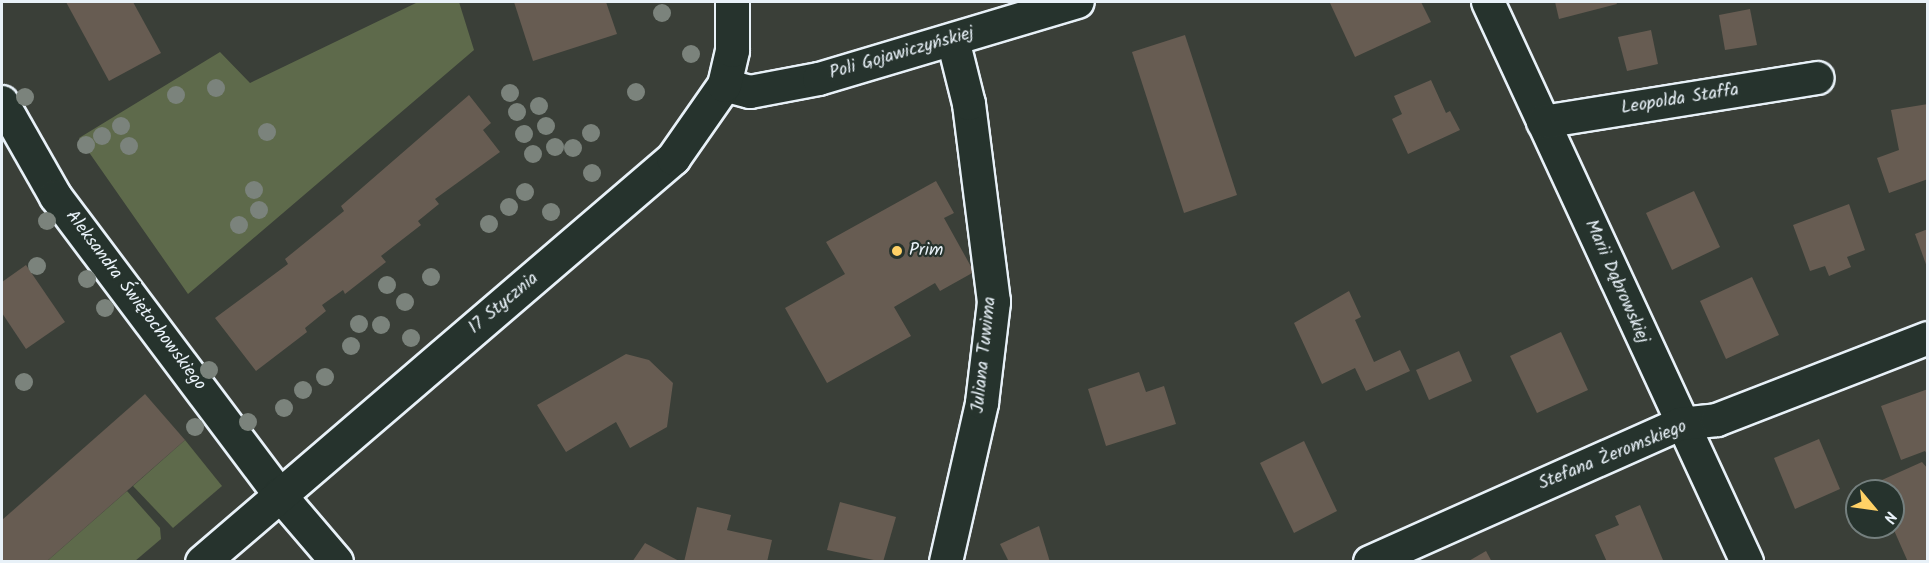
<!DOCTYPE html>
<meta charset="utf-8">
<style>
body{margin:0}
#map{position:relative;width:1929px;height:563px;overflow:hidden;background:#3a3f38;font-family:Kalam,sans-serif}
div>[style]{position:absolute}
.green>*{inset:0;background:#5e6a4b}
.building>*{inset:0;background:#675c52}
.roads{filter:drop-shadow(2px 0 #e8f1f8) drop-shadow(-2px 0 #e8f1f8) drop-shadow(0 2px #e8f1f8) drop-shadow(0 -2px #e8f1f8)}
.minor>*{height:32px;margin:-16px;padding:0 16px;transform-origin:16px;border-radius:16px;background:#26332d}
.tertiary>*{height:33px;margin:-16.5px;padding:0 16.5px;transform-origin:16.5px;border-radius:16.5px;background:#26332d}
.trees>*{width:18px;height:18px;margin:-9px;border-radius:50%;background:#7b837c}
.dots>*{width:16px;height:16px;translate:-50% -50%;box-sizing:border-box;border:3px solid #26332d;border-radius:50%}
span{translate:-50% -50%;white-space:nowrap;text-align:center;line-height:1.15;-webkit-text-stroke:4.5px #26332d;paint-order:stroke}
.street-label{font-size:18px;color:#e8f1f8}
.poi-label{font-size:18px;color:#e8f1f8}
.left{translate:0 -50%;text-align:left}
.frame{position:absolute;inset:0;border:3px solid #e8f1f8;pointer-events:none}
.north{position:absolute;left:1845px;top:479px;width:60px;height:60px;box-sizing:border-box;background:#26332d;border:2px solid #747f7e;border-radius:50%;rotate:119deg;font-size:16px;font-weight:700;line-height:24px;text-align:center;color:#e8f1f8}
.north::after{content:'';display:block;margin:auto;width:21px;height:27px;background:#ffd166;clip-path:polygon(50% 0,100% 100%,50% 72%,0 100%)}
</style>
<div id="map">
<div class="green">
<i style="clip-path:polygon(418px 2px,459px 2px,474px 50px,188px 294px,79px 138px,220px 52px,250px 83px)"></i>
<i style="clip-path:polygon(185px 440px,222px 486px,173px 528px,133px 486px)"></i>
<i style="clip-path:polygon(127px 491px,160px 528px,161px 539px,135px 561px,46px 562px)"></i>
</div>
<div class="building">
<i style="clip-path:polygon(66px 2px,133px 2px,161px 53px,109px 81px)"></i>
<i style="clip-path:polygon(514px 2px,606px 2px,617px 34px,533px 61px)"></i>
<i style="clip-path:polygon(1421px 2px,1431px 22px,1355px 57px,1330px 3px)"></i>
<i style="clip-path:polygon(1555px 2px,1616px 2px,1617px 4px,1559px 19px)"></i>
<i style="clip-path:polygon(1750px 9px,1757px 45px,1725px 50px,1719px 15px)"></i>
<i style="clip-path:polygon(1651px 30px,1658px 64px,1627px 71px,1618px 37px)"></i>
<i style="clip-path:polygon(1185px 35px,1237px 195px,1184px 213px,1132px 52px)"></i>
<i style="clip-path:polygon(1431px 80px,1446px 113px,1450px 111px,1460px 130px,1408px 154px,1392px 119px,1402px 114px,1394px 96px)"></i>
<i style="clip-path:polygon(469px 95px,491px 123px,483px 130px,500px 152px,435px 199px,439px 204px,418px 221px,421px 225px,381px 256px,386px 262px,345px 294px,343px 290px,322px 305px,326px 311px,305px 328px,307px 332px,256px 371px,215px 318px,288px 264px,285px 259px,344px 211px,341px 206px)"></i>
<i style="clip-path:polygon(1928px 104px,1928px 179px,1889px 193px,1877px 158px,1899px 150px,1891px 110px)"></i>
<i style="clip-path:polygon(936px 181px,954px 213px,944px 218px,974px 272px,940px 291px,935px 283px,894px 307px,911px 336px,827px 383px,785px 308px,845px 274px,826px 242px)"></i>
<i style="clip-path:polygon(1694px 191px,1720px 247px,1672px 270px,1646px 213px)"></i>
<i style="clip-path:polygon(1849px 204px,1865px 250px,1847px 257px,1851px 267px,1829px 276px,1825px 266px,1810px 271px,1793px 225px)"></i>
<i style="clip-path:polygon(1928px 229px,1928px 267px,1927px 267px,1915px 234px)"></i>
<i style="clip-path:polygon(26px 265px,65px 322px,26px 349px,2px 313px,2px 282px)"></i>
<i style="clip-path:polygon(1752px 277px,1779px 335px,1726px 359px,1700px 301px)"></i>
<i style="clip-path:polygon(1349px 291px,1361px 317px,1355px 320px,1374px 362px,1400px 350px,1410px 371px,1366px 391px,1355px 368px,1322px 384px,1294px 323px)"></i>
<i style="clip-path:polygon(1561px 332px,1588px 390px,1537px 413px,1510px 356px)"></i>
<i style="clip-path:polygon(1459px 351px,1472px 381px,1429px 400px,1416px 370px)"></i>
<i style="clip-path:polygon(626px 354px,649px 360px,673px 383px,667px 427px,630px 448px,616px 422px,566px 452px,537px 405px)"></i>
<i style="clip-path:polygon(1139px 372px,1146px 392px,1164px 386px,1176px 424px,1106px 446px,1088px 389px)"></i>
<i style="clip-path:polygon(1928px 389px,1928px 456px,1925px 451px,1901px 460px,1881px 406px)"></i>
<i style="clip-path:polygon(145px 394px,185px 440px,46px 562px,2px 562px,2px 520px)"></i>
<i style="clip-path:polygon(1819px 439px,1840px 489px,1795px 509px,1774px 458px)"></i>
<i style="clip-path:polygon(1304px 441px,1337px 511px,1294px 533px,1260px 463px)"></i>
<i style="clip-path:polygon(1922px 462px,1928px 469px,1928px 562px,1908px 562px,1893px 528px,1893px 491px,1876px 491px,1873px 484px)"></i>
<i style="clip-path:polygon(840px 502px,896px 517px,883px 562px,827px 550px)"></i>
<i style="clip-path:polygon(1640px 505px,1663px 560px,1607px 562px,1595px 535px,1619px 525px,1615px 516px)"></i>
<i style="clip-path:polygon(697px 507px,731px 515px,727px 530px,772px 540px,767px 562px,684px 562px)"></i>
<i style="clip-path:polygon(1039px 526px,1050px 562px,1009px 562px,1000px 544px)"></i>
<i style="clip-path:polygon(645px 543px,681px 562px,632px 562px)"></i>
<i style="clip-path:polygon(1486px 551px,1492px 562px,1467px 562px)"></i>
</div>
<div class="roads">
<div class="minor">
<i style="left:1488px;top:2px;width:617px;rotate:65.18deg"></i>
<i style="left:724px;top:85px;width:27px;rotate:15deg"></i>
<i style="left:750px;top:92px;width:70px;rotate:-10.7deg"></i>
<i style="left:819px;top:79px;width:270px;rotate:-16.6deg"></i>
<i style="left:2px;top:102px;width:109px;rotate:60.4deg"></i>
<i style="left:56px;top:197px;width:371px;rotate:53.1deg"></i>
<i style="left:279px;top:494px;width:89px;rotate:49.5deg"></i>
<i style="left:1543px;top:122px;width:278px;rotate:-9.1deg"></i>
<i style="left:946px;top:562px;width:163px;rotate:-77.2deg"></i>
<i style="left:982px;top:403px;width:102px;rotate:-83.2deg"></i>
<i style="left:994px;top:302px;width:200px;rotate:-97.2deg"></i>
<i style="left:969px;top:104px;width:66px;rotate:-104deg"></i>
<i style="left:1370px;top:562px;width:339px;rotate:-24deg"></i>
<i style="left:1680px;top:424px;width:37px;rotate:-6deg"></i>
<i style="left:1717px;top:420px;width:226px;rotate:-21.2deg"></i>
</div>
<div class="tertiary">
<i style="left:202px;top:562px;width:621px;rotate:-40.62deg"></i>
<i style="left:673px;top:158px;width:89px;rotate:-55.1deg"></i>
<i style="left:724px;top:85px;width:36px;rotate:-77deg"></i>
<i style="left:732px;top:50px;width:48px;rotate:-90deg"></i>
</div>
</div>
<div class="trees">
<i style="left:662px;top:13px"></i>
<i style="left:691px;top:54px"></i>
<i style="left:216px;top:88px"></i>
<i style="left:636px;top:92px"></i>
<i style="left:510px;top:93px"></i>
<i style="left:176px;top:95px"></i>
<i style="left:25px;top:97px"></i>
<i style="left:539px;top:106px"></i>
<i style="left:517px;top:112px"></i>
<i style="left:121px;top:126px"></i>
<i style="left:546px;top:126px"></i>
<i style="left:267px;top:132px"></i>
<i style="left:591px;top:133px"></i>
<i style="left:524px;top:134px"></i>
<i style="left:102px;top:136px"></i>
<i style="left:86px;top:145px"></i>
<i style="left:129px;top:146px"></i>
<i style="left:555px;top:147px"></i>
<i style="left:573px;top:148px"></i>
<i style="left:533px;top:154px"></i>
<i style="left:592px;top:173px"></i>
<i style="left:254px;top:190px"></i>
<i style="left:525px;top:192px"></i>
<i style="left:509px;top:207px"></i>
<i style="left:259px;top:210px"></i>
<i style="left:551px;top:212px"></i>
<i style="left:47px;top:221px"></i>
<i style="left:489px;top:224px"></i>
<i style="left:239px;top:225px"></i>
<i style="left:37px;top:266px"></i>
<i style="left:431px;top:277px"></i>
<i style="left:87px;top:279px"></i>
<i style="left:387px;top:285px"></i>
<i style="left:405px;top:302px"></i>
<i style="left:105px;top:308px"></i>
<i style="left:359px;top:324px"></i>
<i style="left:381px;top:325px"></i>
<i style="left:411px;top:338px"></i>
<i style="left:351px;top:346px"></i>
<i style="left:209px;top:370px"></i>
<i style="left:325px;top:377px"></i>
<i style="left:24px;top:382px"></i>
<i style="left:303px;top:390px"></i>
<i style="left:284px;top:408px"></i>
<i style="left:248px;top:422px"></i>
<i style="left:195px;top:427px"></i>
</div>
<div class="dots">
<i style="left:897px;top:251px;background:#ffd166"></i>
</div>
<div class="street-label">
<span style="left:902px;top:54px;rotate:-16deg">Poli Gojawiczyńskiej</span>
<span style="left:1680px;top:100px;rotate:-9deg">Leopolda Staffa</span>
<span style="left:1616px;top:282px;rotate:66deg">Marii Dąbrowskiej</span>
<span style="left:135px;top:301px;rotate:53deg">Aleksandra Świętochowskiego</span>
<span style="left:504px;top:304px;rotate:-40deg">17 Stycznia</span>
<span style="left:985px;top:355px;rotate:-84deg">Juliana Tuwima</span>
<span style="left:1613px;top:456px;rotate:-22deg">Stefana Żeromskiego</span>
</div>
<div class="poi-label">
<span class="left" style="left:909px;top:251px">Prim</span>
</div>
<div class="frame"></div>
<div class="north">N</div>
</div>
